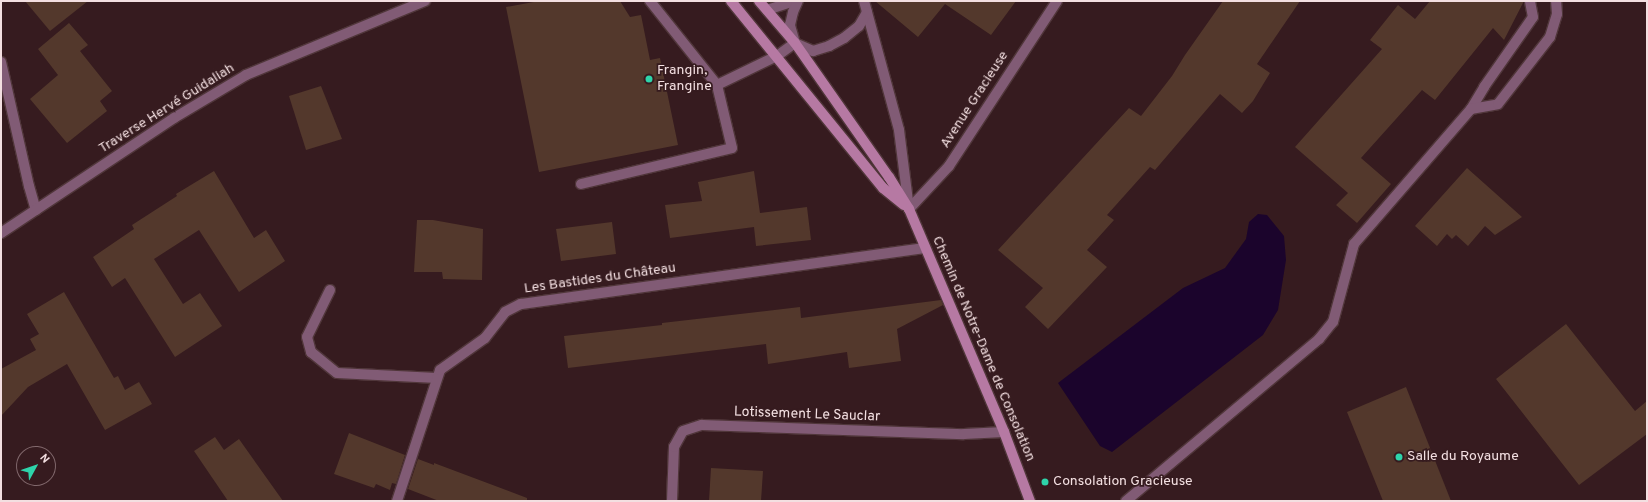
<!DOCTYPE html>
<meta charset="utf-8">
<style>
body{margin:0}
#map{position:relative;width:1648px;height:502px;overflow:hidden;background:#361b1f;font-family:Overpass,sans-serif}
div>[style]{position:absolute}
.water>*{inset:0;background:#1b042c}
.building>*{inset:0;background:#53382c}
.roads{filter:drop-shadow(1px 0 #50363a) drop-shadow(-1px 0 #50363a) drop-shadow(0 1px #50363a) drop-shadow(0 -1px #50363a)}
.lane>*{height:10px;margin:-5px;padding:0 5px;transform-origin:5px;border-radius:5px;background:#815b75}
.street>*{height:10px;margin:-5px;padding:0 5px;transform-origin:5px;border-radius:5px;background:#815b75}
.secondary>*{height:10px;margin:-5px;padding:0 5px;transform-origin:5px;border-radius:5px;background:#b679a3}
.dots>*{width:11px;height:11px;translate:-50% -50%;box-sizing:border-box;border:2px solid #361b1f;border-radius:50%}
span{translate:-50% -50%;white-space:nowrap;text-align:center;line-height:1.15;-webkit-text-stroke:3.5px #361b1f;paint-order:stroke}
.poi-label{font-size:14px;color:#f3dfe1}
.left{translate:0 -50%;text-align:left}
.street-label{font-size:14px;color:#f3dfe1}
.frame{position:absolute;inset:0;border:2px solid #f3dfe1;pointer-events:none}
.north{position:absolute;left:16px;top:446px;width:40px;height:40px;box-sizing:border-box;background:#361b1f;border:1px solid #82696d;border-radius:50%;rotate:50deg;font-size:11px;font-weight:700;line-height:16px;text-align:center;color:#f3dfe1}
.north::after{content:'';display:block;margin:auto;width:14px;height:18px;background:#2ed4aa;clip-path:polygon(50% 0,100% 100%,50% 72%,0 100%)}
</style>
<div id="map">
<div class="water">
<i style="clip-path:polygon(1258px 214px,1267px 215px,1284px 236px,1286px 260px,1278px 310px,1263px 335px,1112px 452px,1100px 446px,1058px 383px,1183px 288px,1225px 268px,1246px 239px,1249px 222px)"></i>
</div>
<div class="building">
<i style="clip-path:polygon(25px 1px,88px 1px,50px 31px)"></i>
<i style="clip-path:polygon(539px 1px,620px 1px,630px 17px,641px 15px,650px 60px,660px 58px,678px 145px,539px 172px,506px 7px)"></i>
<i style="clip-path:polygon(875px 1px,1016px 1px,991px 35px,945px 4px,918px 37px)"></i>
<i style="clip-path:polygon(1223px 1px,1300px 1px,1257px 64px,1270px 73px,1253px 101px,1242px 113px,1220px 94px,1155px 170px,1150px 167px,1107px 215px,1114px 220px,1087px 250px,1107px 267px,1048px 329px,1025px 307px,1043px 288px,998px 250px,1129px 108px,1141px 116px,1172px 76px,1185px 55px)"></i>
<i style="clip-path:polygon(1430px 1px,1524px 1px,1504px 40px,1493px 28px,1435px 100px,1422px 90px,1361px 158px,1391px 184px,1357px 223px,1336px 205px,1348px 193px,1295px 147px,1382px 49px,1370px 40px,1398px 5px,1415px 19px)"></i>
<i style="clip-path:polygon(69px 23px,88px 45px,80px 51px,112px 91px,100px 101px,107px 111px,67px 143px,30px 99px,58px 75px,38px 49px)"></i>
<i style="clip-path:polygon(321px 86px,342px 139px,306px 150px,289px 96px)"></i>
<i style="clip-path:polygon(1467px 168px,1522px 217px,1495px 235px,1485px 226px,1468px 246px,1456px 235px,1452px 239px,1447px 234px,1437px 246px,1415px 226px)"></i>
<i style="clip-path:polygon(214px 171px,254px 238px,266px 230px,285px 261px,239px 292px,199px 230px,154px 259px,183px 304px,200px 293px,222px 326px,175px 357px,125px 278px,112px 287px,93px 257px,134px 229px,132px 225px,177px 196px,176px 194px)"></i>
<i style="clip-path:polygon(754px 171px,760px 213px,807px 207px,811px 240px,756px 246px,754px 227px,670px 238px,665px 205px,702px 201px,698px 182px)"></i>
<i style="clip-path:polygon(417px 220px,433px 220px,483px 229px,482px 280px,443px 279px,442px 272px,414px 272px)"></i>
<i style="clip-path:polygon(612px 222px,616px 254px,561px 261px,556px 229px)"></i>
<i style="clip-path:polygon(64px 292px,114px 378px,118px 376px,125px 390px,139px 382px,152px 404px,105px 430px,67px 364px,28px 387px,1px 416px,1px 369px,36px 350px,30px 339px,39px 334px,27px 314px)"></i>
<i style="clip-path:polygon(941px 300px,943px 305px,897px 329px,901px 361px,849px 368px,847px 352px,768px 364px,766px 344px,568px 368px,564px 336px,662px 325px,662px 323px,800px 307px,801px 318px)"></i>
<i style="clip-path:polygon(1566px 324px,1635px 411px,1647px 401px,1647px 434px,1579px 485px,1496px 379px)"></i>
<i style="clip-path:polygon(1406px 387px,1451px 501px,1383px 501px,1347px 412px)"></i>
<i style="clip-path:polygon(349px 433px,405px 455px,396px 484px,392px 483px,390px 490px,376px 484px,374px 488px,334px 474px)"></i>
<i style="clip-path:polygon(215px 437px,224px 450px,239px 439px,283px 501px,228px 501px,194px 451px)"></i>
<i style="clip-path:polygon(418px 459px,434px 465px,434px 463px,527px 498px,527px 501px,439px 501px,408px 489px)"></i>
<i style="clip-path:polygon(711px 468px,763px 471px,761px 501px,709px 501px)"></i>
</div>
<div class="roads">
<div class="lane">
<i style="left:650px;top:1px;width:107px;rotate:51.4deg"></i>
<i style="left:717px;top:85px;width:67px;rotate:-25.8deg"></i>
<i style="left:1px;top:62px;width:127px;rotate:77.3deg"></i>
<i style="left:29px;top:186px;width:25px;rotate:74deg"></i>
<i style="left:1471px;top:109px;width:26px;rotate:-59deg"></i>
<i style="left:1484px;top:87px;width:85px;rotate:-55deg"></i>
<i style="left:1533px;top:17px;width:16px;rotate:-101deg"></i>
<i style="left:581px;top:184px;width:155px;rotate:-13.4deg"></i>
<i style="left:732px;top:148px;width:65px;rotate:-103.4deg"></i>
<i style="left:330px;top:290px;width:52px;rotate:116.1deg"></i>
<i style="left:307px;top:337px;width:16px;rotate:75deg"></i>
<i style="left:311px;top:352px;width:33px;rotate:39deg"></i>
<i style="left:337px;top:373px;width:100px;rotate:2.9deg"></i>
<i style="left:397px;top:501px;width:138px;rotate:-71.8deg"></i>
<i style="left:440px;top:370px;width:55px;rotate:-35.4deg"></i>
<i style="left:485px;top:338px;width:33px;rotate:-52deg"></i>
<i style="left:505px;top:312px;width:18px;rotate:-27deg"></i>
<i style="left:521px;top:304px;width:408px;rotate:-7.9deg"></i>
<i style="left:672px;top:501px;width:54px;rotate:-87.9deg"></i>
<i style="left:674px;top:447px;width:18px;rotate:-61deg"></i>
<i style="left:683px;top:431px;width:20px;rotate:-18deg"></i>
<i style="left:702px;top:425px;width:262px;rotate:2deg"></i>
<i style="left:964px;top:434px;width:40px;rotate:-2.9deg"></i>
<i style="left:1126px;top:501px;width:252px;rotate:-40deg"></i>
<i style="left:1319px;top:339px;width:22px;rotate:-51deg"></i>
<i style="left:1333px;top:322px;width:81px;rotate:-74.9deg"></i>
<i style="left:1354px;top:244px;width:179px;rotate:-49.1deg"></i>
<i style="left:1471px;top:109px;width:27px;rotate:-10deg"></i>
<i style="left:1498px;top:104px;width:85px;rotate:-52.2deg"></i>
<i style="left:1550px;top:37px;width:24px;rotate:-73deg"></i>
<i style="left:1557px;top:14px;width:13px;rotate:-94deg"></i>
</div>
<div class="street">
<i style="left:864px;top:1px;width:134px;rotate:74.8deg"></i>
<i style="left:899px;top:130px;width:80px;rotate:82.8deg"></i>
<i style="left:767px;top:10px;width:28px;rotate:-18deg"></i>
<i style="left:795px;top:43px;width:19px;rotate:-106deg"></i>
<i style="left:790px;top:25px;width:13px;rotate:-77deg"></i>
<i style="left:793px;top:12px;width:12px;rotate:-66deg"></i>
<i style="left:777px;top:56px;width:22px;rotate:-36deg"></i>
<i style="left:795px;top:43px;width:20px;rotate:24deg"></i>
<i style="left:813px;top:51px;width:17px;rotate:-17deg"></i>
<i style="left:829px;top:46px;width:17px;rotate:-28deg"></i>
<i style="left:844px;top:38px;width:19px;rotate:-39deg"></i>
<i style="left:859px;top:26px;width:16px;rotate:-60deg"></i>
<i style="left:909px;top:209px;width:59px;rotate:-47.1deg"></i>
<i style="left:949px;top:166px;width:197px;rotate:-56.8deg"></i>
<i style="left:1px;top:233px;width:208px;rotate:-33.6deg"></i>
<i style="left:174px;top:118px;width:84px;rotate:-30.8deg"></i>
<i style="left:246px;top:75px;width:194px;rotate:-22.5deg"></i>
</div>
<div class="secondary">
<i style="left:731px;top:1px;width:241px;rotate:50.9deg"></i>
<i style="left:883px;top:188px;width:27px;rotate:39deg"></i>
<i style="left:759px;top:1px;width:55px;rotate:49.4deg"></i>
<i style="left:795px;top:43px;width:164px;rotate:55deg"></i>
<i style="left:889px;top:177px;width:38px;rotate:58deg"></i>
<i style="left:909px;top:209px;width:242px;rotate:66.9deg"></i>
<i style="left:1004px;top:432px;width:74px;rotate:69.4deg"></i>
</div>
</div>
<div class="dots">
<i style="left:649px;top:79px;background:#2ed4aa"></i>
<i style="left:1399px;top:457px;background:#2ed4aa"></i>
<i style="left:1045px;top:482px;background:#2ed4aa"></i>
</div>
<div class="poi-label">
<span class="left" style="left:657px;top:79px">Frangin,<br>Frangine</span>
<span class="left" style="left:1407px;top:457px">Salle du Royaume</span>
<span class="left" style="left:1053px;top:482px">Consolation Gracieuse</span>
</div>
<div class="street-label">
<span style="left:975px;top:100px;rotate:-57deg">Avenue Gracieuse</span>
<span style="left:167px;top:109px;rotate:-32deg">Traverse Hervé Guidaliah</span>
<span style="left:600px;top:279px;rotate:-8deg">Les Bastides du Château</span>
<span style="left:983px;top:349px;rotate:67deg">Chemin de Notre-Dame de Consolation</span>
<span style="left:807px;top:415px;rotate:2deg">Lotissement Le Sauclar</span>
</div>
<div class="frame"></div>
<div class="north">N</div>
</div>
